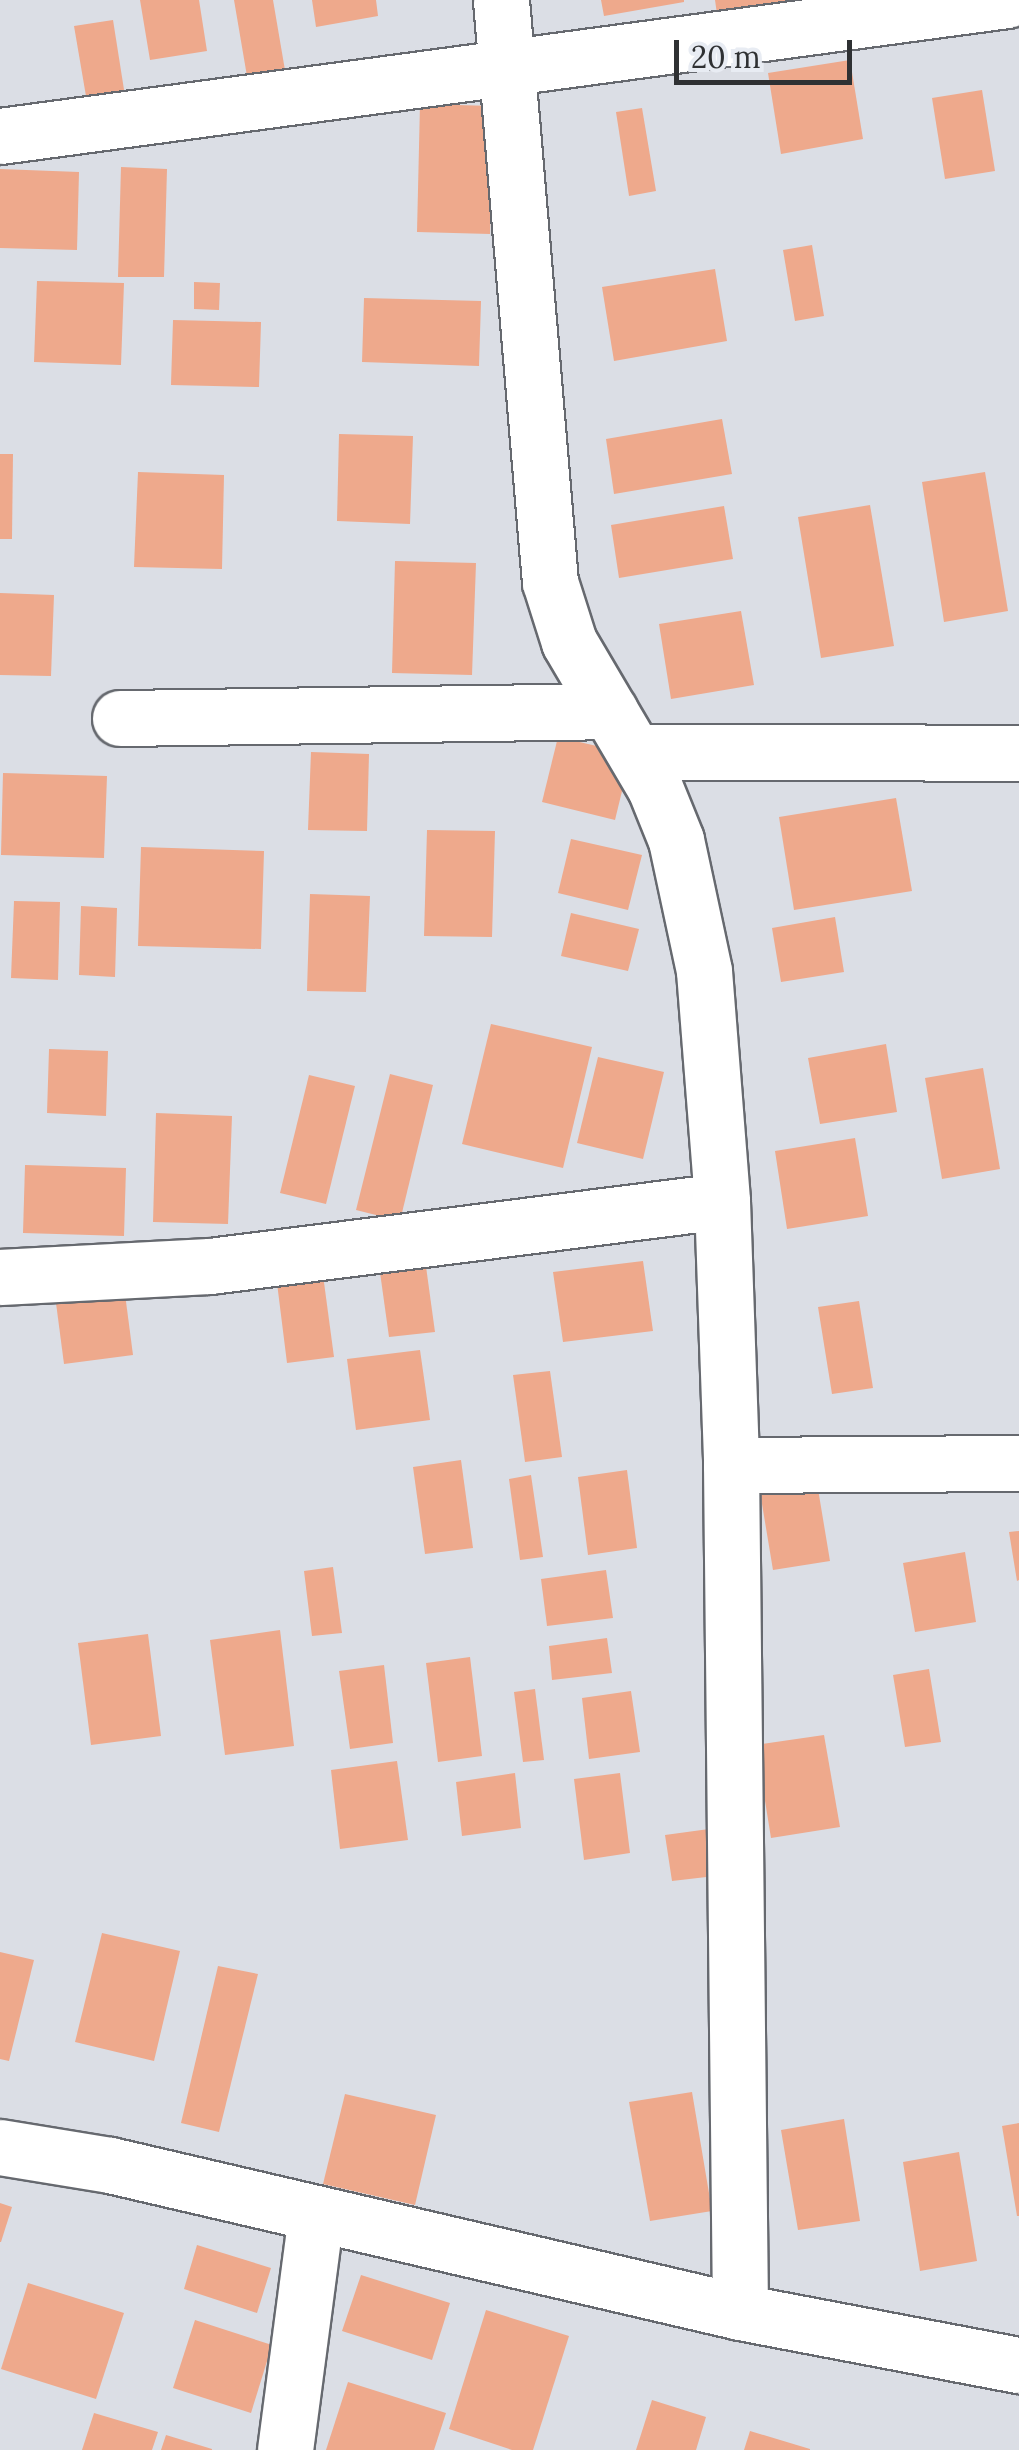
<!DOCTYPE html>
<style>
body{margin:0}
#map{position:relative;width:1019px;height:2450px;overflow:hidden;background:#dbdee5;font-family:Lora,serif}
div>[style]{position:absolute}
.building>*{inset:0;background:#eea98c}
.roads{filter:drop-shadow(2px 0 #66696f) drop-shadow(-2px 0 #66696f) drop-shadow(0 2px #66696f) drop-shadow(0 -2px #66696f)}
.minor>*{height:55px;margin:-27.5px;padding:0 27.5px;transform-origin:27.5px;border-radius:27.5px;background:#fff}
span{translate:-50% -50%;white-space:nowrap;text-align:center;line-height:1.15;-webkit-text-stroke:8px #e8ecf3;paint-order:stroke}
.scale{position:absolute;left:674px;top:40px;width:178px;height:45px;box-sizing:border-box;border:5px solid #2f3133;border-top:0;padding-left:12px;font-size:30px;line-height:35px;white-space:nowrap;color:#2f3133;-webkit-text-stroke:8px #e8ecf3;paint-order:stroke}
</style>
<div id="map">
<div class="building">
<i style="clip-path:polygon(140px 0,199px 0,207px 51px,150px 60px)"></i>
<i style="clip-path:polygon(234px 0,273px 0,287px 82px,249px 88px)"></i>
<i style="clip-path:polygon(312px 0,376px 0,378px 16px,316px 27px)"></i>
<i style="clip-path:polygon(601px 0,684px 0,684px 2px,604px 16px)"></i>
<i style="clip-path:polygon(715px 0,790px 0,790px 2px,717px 14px)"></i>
<i style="clip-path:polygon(113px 20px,125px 96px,87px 102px,74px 26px)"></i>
<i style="clip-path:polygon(850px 60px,863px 139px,781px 154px,768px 73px)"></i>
<i style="clip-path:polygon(982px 90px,995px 171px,945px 179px,932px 98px)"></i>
<i style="clip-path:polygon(420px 104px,493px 106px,490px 234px,417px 232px)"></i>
<i style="clip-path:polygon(642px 108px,656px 191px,629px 196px,616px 112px)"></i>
<i style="clip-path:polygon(121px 167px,167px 169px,164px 277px,118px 277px)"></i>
<i style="clip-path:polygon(0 169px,79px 172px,77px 250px,0 248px)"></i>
<i style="clip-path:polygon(812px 245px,824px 316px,795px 321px,783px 250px)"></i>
<i style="clip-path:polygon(715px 269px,727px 341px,614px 361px,602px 287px)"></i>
<i style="clip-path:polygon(37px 281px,124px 283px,121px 365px,34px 362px)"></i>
<i style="clip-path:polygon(194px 282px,220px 283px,219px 310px,194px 309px)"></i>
<i style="clip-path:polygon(364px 298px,481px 301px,479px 366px,362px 362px)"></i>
<i style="clip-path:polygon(173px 320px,261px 322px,259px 387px,171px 385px)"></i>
<i style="clip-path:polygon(722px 419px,732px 474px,614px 494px,606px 439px)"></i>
<i style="clip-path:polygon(339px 434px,413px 436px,410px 524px,337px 521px)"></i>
<i style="clip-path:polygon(0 454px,13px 454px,12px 539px,0 539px)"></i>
<i style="clip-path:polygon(138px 472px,224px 475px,222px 569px,134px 567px)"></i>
<i style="clip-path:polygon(985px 472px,1008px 611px,944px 622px,922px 482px)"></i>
<i style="clip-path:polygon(870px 505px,894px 646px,821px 658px,798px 517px)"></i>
<i style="clip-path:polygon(724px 506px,733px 559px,619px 578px,611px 525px)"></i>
<i style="clip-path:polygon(395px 561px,476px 563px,472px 675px,392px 673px)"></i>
<i style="clip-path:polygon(0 593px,54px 595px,51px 676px,0 675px)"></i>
<i style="clip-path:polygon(741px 611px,754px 685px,671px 699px,659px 624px)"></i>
<i style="clip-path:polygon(558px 737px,631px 754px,615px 820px,542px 802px)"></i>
<i style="clip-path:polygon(311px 752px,369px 754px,367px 831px,308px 830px)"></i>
<i style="clip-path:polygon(3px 773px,107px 776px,104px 858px,1px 855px)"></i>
<i style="clip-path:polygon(896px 798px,912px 891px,794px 910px,779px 817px)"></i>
<i style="clip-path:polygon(427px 830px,495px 831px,492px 937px,424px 936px)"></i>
<i style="clip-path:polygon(571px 839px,642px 855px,628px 910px,558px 893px)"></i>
<i style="clip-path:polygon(141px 847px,264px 851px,261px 949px,138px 946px)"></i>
<i style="clip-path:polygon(310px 894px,370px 896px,366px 992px,307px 991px)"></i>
<i style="clip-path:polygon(14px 901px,60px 902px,58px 980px,11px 978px)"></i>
<i style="clip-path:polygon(81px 906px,117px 908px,115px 977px,79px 975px)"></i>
<i style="clip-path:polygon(571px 913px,639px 929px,628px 971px,561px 956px)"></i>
<i style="clip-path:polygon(835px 917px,844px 972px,781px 982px,772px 928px)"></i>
<i style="clip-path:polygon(491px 1024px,592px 1047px,563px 1168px,462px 1144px)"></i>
<i style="clip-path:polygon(886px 1044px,897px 1112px,820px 1124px,808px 1058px)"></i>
<i style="clip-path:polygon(49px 1049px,108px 1051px,106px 1116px,47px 1113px)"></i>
<i style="clip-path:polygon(598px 1057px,664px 1072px,643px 1159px,577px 1143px)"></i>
<i style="clip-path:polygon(983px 1068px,1000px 1169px,942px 1179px,925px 1078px)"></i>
<i style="clip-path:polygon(390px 1074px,433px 1085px,400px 1221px,356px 1210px)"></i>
<i style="clip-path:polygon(309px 1075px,355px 1086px,326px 1204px,280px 1193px)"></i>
<i style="clip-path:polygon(156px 1113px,232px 1116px,228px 1224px,153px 1222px)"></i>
<i style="clip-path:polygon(855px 1138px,868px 1216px,787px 1229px,775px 1151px)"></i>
<i style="clip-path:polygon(25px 1165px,126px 1168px,124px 1236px,23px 1233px)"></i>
<i style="clip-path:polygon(424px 1252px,435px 1332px,389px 1337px,378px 1258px)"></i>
<i style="clip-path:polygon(321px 1260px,334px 1357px,287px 1363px,275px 1267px)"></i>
<i style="clip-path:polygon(643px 1261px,653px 1331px,563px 1342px,553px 1272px)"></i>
<i style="clip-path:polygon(125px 1294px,133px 1355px,64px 1364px,56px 1303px)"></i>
<i style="clip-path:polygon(859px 1301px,873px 1388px,832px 1394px,818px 1307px)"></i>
<i style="clip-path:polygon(420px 1350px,430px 1420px,356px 1430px,347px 1359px)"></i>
<i style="clip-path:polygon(550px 1371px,562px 1457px,525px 1462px,513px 1375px)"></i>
<i style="clip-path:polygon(461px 1460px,473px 1548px,425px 1554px,413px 1467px)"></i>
<i style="clip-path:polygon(627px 1470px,637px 1548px,588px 1555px,578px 1477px)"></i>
<i style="clip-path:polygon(531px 1475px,543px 1557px,520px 1560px,509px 1479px)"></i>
<i style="clip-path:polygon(816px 1477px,830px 1561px,773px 1570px,759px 1486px)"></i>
<i style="clip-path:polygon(1019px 1531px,1019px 1580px,1017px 1581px,1009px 1532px)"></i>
<i style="clip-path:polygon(965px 1552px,976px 1622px,915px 1632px,903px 1563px)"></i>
<i style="clip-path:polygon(333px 1567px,342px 1633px,312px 1636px,304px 1571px)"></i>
<i style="clip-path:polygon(606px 1570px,613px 1618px,547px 1626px,541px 1579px)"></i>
<i style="clip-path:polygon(280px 1630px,294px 1746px,225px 1755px,210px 1640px)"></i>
<i style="clip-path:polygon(148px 1634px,161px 1736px,91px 1745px,78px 1643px)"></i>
<i style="clip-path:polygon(607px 1638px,612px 1673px,552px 1680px,549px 1646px)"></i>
<i style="clip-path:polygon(470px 1657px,482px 1756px,438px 1762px,426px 1663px)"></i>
<i style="clip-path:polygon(384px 1665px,393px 1743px,350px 1749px,339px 1671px)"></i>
<i style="clip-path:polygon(929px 1669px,941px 1742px,905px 1747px,893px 1675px)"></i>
<i style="clip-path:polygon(535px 1689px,544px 1760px,523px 1762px,514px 1692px)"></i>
<i style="clip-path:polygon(631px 1691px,640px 1752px,589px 1759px,582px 1698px)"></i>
<i style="clip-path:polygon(824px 1735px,840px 1827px,771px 1838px,756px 1745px)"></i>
<i style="clip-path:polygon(397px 1761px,408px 1840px,340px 1849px,331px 1770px)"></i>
<i style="clip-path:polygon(515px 1773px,521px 1828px,462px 1836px,456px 1782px)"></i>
<i style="clip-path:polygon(620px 1773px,630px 1853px,584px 1860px,574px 1779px)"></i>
<i style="clip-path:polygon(709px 1829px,715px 1876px,672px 1881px,665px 1835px)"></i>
<i style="clip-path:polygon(102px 1933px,180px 1951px,154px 2061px,75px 2042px)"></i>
<i style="clip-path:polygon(0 1952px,34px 1960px,9px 2061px,0 2059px)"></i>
<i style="clip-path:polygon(218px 1966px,258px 1974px,219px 2132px,181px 2123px)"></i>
<i style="clip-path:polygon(692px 2092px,712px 2211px,650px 2221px,629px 2102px)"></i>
<i style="clip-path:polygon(345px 2094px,436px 2115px,415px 2205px,323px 2184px)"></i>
<i style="clip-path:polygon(844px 2119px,860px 2221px,798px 2230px,781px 2130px)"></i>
<i style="clip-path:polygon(1019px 2123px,1019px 2216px,1017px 2216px,1002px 2126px)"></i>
<i style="clip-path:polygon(959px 2152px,977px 2261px,920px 2271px,903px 2162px)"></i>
<i style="clip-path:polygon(0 2203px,12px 2207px,1px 2242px,0 2242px)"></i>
<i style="clip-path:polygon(197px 2245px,271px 2268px,257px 2313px,184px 2289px)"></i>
<i style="clip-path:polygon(361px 2275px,450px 2303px,432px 2360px,342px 2331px)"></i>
<i style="clip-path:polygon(28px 2283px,124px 2313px,96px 2399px,1px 2369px)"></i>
<i style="clip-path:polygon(486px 2310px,569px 2336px,533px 2450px,512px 2450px,449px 2429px)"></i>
<i style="clip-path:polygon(195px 2320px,272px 2345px,251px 2413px,173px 2388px)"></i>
<i style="clip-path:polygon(348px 2382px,446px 2413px,434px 2450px,326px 2450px)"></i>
<i style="clip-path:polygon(652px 2400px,706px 2417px,696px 2450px,636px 2450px)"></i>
<i style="clip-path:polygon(94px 2413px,158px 2432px,152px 2450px,82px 2450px)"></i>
<i style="clip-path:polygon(750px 2431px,810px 2449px,810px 2450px,744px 2450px)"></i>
<i style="clip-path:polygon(166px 2435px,212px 2449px,212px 2450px,161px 2450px)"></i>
</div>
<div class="roads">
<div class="minor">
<i style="left:501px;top:0;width:584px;rotate:85.19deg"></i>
<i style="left:550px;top:582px;width:63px;rotate:72.4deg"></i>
<i style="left:569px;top:642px;width:169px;rotate:59.5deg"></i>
<i style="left:655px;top:788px;width:56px;rotate:68deg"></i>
<i style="left:676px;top:840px;width:134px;rotate:77.9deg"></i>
<i style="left:704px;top:971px;width:231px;rotate:85.5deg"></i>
<i style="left:722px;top:1201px;width:264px;rotate:88deg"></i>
<i style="left:731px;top:1465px;width:847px;rotate:89.39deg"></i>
<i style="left:0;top:136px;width:1016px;rotate:-7.69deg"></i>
<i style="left:120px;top:718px;width:490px;rotate:-0.8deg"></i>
<i style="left:635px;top:752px;width:384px;rotate:0.1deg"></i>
<i style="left:0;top:1277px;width:210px;rotate:-3deg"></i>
<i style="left:210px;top:1266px;width:516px;rotate:-7.24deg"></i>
<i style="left:731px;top:1465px;width:288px;rotate:-0.4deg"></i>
<i style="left:0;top:2147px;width:111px;rotate:9.3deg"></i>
<i style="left:110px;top:2165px;width:647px;rotate:13.13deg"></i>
<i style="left:740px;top:2312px;width:284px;rotate:10.8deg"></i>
<i style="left:285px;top:2450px;width:236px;rotate:-82.5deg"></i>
</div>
</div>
<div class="scale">20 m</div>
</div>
